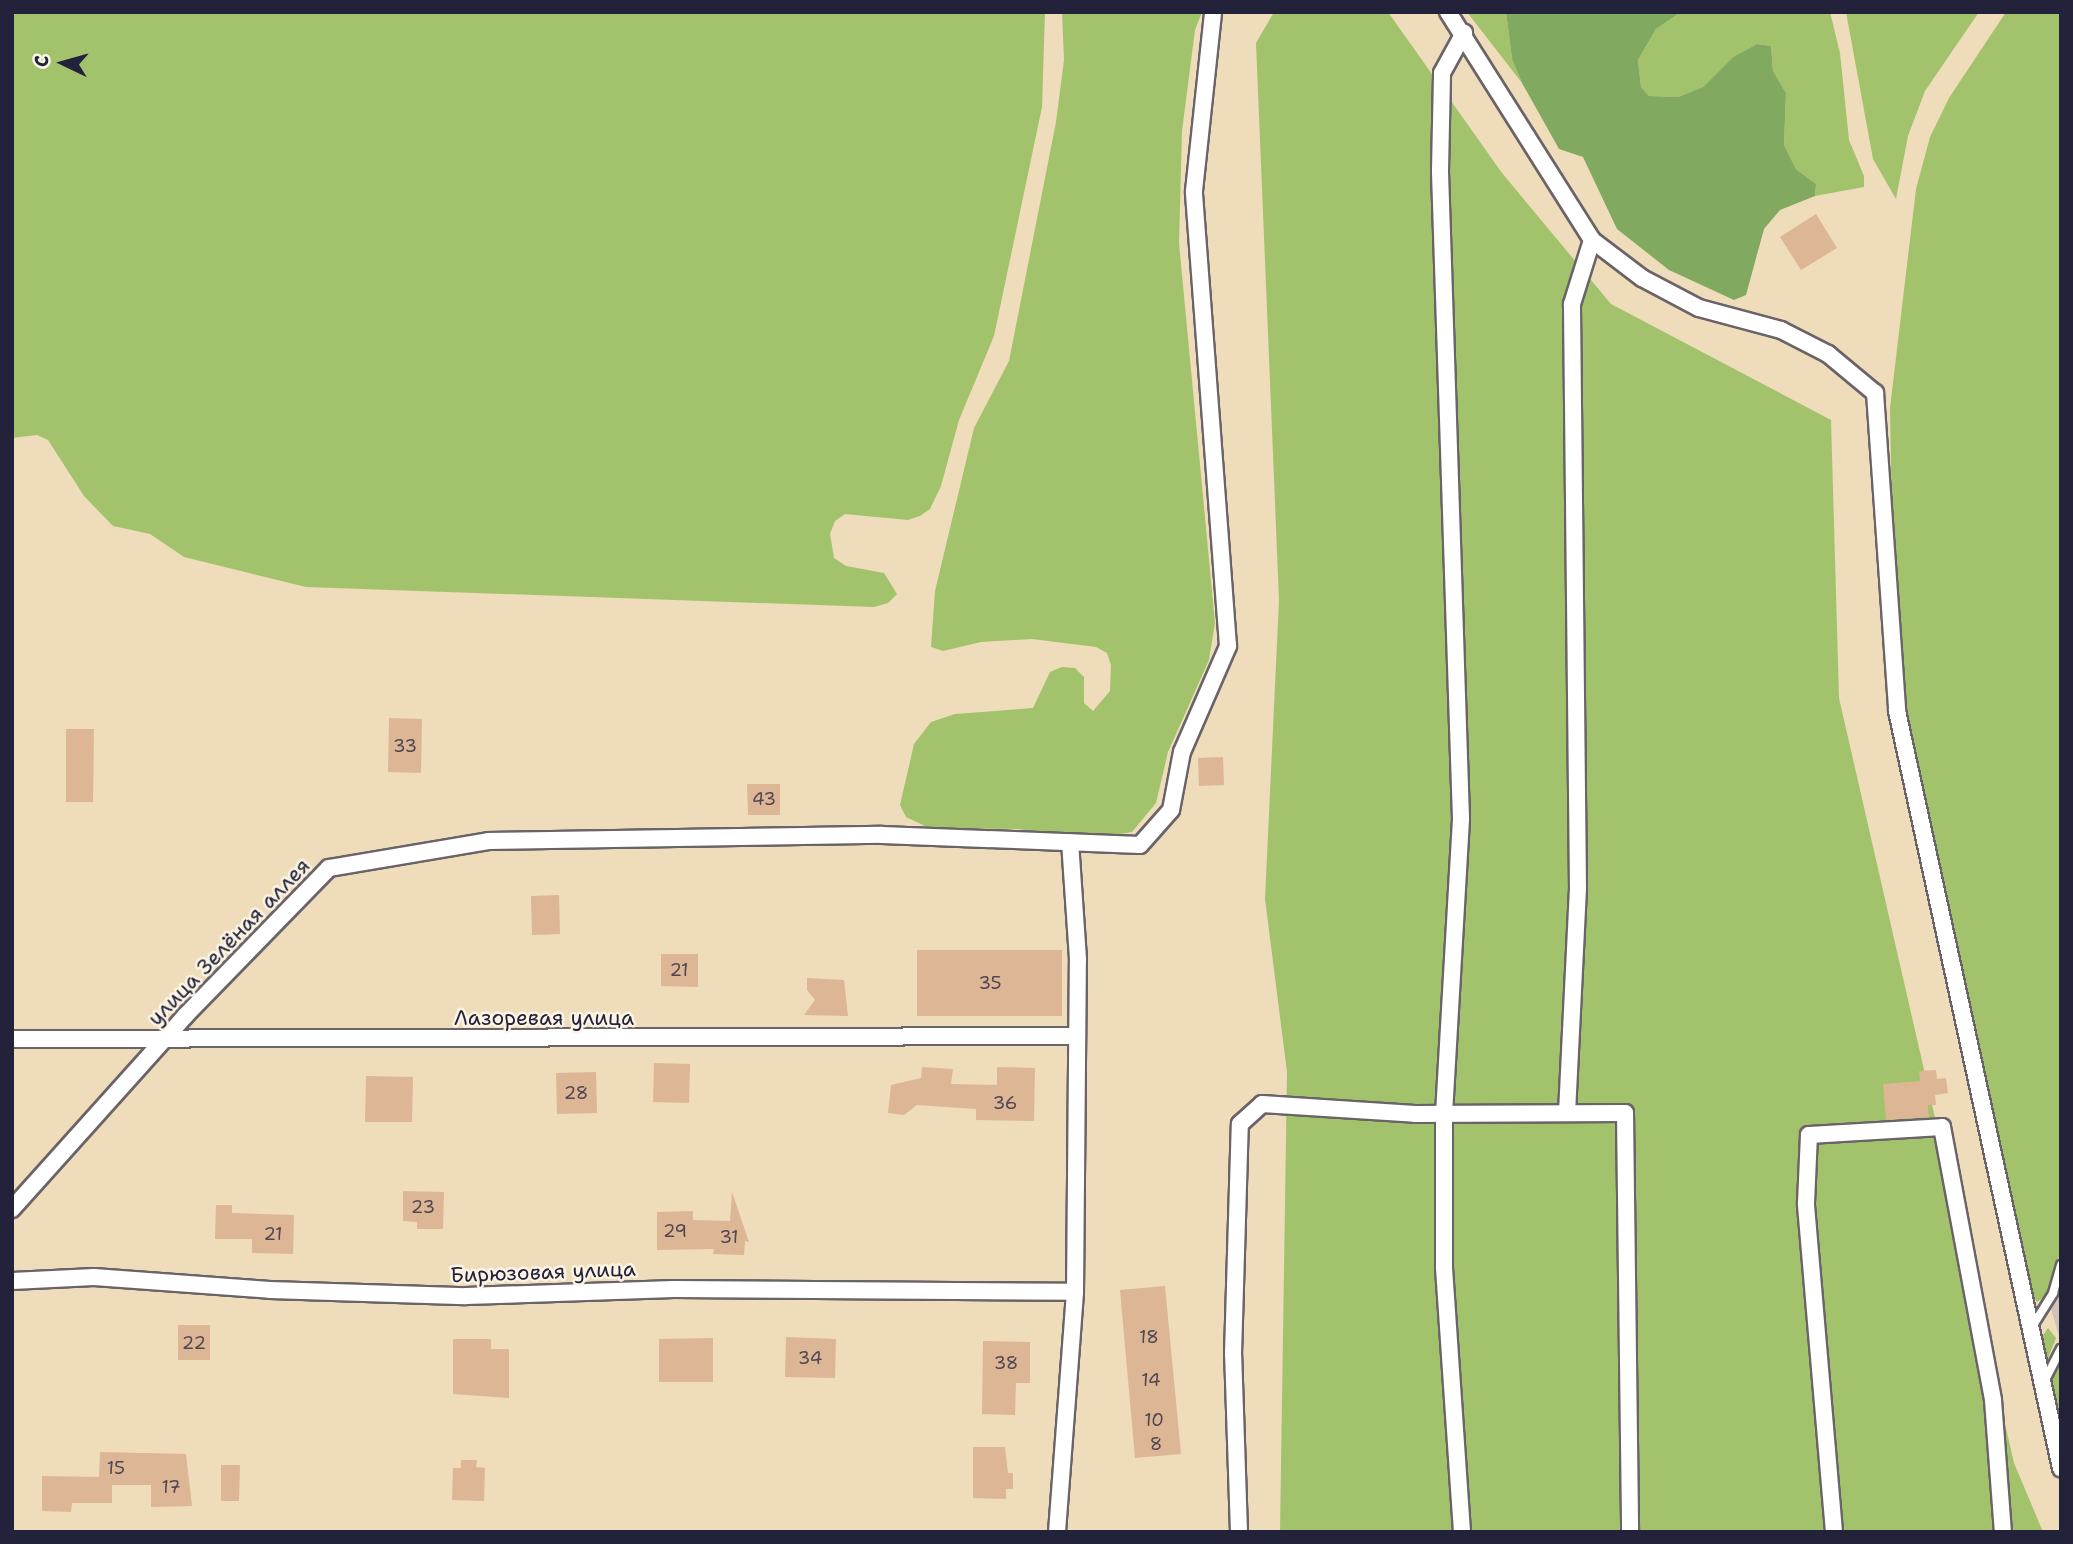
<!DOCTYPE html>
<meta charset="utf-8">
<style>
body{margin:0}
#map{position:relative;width:2073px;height:1544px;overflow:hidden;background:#efdcba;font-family:"Shantell Sans",sans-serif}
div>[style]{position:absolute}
.industrial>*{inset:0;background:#cec2b9}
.green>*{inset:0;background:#a2c36b}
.forest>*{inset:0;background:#81a95f}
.building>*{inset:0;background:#ddb695}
.roads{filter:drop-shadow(2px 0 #6a6367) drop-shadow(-2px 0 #6a6367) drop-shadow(0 2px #6a6367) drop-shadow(0 -2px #6a6367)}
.service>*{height:8px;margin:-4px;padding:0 4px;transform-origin:4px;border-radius:4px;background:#fff}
.minor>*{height:16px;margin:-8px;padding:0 8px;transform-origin:8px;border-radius:8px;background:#fff}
span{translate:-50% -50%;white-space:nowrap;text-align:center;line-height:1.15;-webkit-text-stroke:5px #fcf5e5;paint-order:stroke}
.number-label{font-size:18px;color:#514752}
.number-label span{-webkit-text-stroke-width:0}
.street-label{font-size:21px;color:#22223b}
.frame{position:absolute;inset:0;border:14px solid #22223b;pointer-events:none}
.north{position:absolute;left:28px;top:28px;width:70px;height:70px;-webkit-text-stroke:5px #fcf5e5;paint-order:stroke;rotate:275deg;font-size:19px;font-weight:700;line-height:28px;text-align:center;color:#22223b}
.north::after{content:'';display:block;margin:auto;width:24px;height:32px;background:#22223b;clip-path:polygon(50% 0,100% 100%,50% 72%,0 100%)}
</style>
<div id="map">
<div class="industrial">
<i style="clip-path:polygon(2061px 1251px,2061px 1343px,2047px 1295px)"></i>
</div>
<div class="green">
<i style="clip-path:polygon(12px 12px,1045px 12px,1042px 107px,994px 336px,959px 420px,941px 486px,930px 509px,920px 516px,908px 520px,845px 514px,835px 521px,830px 534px,834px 558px,846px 566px,884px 573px,897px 594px,888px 603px,874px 607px,306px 587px,184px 557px,150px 534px,113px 526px,84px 496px,48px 440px,37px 435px,12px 438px)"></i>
<i style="clip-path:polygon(1062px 12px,1202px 12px,1195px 30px,1182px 131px,1179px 243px,1215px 623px,1209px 660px,1168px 752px,1156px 803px,1132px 832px,1082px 840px,1019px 829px,929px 828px,906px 817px,900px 805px,914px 744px,931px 722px,955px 714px,1033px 708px,1050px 672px,1062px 667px,1075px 668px,1084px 677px,1084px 703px,1093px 711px,1110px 691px,1111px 665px,1107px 653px,1096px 647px,1032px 639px,981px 642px,943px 651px,931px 647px,935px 591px,974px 428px,1009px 361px,1056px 122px,1064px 60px)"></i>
<i style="clip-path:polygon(1274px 12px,1388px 12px,1502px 173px,1611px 304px,1831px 420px,1839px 698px,2014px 1463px,2043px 1532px,1280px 1532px,1287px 1072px,1265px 899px,1279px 600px,1256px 43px)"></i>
<i style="clip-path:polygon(1467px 12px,1506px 12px,1512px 59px,1522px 83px)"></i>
<i style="clip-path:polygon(1681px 12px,1830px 12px,1840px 53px,1849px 140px,1864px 176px,1864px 187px,1815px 196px,1816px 184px,1796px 169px,1784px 145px,1786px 93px,1773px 71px,1771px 46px,1757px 44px,1733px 57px,1703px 87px,1678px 97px,1649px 96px,1641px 87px,1638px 60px,1656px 29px)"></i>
<i style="clip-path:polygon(1846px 12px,1979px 12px,1925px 91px,1908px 136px,1896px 199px,1873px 159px)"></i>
<i style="clip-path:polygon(2006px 12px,2061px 12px,2061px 1251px,2047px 1295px,2037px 1302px,2030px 1291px,1906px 710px,1892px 523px,1890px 408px,1916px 189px,1930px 137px,1949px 98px)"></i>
<i style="clip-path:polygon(2048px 1328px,2056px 1338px,2047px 1361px,2041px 1338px)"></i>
<i style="clip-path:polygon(2061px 1360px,2061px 1431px,2052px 1408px,2051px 1382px)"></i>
</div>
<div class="forest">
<i style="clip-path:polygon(1506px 12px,1681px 12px,1656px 29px,1638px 60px,1641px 87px,1649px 96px,1678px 97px,1703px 87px,1733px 57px,1757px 44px,1771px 46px,1773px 71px,1786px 93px,1784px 145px,1796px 169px,1816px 184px,1815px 196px,1780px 210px,1764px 229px,1746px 295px,1734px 300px,1669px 270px,1617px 229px,1583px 157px,1559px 149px,1522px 83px,1512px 59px)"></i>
</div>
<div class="building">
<i style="clip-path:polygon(1816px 214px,1837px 248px,1801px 270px,1780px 237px)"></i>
<i style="clip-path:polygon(389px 718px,422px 719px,421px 773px,388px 772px)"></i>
<i style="clip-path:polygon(66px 729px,94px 729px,93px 802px,66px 802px)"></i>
<i style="clip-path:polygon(1223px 757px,1224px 785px,1199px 786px,1198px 758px)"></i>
<i style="clip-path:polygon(747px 784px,780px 784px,780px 815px,748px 815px)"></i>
<i style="clip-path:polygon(559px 895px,560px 934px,532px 935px,531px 896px)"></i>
<i style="clip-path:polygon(917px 950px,1062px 950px,1062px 1016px,917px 1016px)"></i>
<i style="clip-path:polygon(661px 954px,698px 954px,698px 987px,661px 986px)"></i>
<i style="clip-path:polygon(807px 978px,844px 980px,848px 1016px,804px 1015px,815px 1000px,807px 990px)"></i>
<i style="clip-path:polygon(654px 1063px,690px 1064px,689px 1103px,653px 1102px)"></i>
<i style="clip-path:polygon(922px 1067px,953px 1069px,951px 1084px,997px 1085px,997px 1067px,1035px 1068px,1034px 1121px,976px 1120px,976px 1109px,917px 1105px,904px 1115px,888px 1113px,891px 1085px,921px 1078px)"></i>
<i style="clip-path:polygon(1936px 1070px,1937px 1079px,1946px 1078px,1948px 1093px,1935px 1095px,1936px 1105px,1928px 1105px,1929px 1117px,1886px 1120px,1883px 1084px,1920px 1081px,1919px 1071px)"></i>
<i style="clip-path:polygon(596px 1072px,597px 1113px,557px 1114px,556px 1073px)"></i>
<i style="clip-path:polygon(366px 1076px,413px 1077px,412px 1122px,365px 1122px)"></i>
<i style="clip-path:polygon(403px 1191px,444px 1192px,443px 1229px,417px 1229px,417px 1222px,403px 1221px)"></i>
<i style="clip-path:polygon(732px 1192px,749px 1242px,745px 1241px,744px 1255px,713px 1254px,714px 1249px,657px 1250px,657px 1212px,693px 1211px,693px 1220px,730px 1221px)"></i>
<i style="clip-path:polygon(216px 1205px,232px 1205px,232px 1213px,294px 1215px,293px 1254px,252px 1253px,252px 1239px,215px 1239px)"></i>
<i style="clip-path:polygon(1165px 1286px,1181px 1454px,1135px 1458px,1120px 1290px)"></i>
<i style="clip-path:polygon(178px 1325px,210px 1325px,210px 1360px,178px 1360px)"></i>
<i style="clip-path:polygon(786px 1337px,836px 1339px,835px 1378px,785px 1377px)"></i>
<i style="clip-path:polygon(713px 1338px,713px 1382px,659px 1382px,659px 1339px)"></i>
<i style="clip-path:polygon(453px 1339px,491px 1339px,491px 1349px,509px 1349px,509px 1398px,453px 1394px)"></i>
<i style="clip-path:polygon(983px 1341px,1030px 1342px,1030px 1383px,1016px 1383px,1015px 1415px,982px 1414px)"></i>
<i style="clip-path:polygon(973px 1447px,1005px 1447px,1008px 1473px,1013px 1473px,1013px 1489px,1006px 1489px,1006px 1499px,973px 1498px)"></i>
<i style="clip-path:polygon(100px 1452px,186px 1454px,192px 1506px,151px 1507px,151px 1485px,112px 1485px,112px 1503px,72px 1503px,71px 1512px,42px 1511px,42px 1476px,99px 1477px)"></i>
<i style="clip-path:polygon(461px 1460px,477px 1460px,476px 1467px,485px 1468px,484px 1501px,452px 1500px,453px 1468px,461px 1468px)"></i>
<i style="clip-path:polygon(221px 1465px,240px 1465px,239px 1501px,221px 1501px)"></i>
</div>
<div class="roads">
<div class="service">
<i style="left:2032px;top:1327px;width:40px;rotate:-58deg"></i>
<i style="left:2053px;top:1293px;width:29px;rotate:-74deg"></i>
<i style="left:2045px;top:1380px;width:35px;rotate:-63deg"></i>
</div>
<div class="minor">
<i style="left:1448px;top:12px;width:270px;rotate:57.7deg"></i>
<i style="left:1592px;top:240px;width:63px;rotate:37.2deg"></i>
<i style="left:1642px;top:278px;width:64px;rotate:27.8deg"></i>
<i style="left:1699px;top:308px;width:85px;rotate:15deg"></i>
<i style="left:1781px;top:330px;width:53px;rotate:27.1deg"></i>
<i style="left:1828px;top:354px;width:61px;rotate:39.7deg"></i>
<i style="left:1875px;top:393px;width:319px;rotate:86deg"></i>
<i style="left:1897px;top:711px;width:775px;rotate:77.78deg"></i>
<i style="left:12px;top:1039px;width:1065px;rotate:-0.16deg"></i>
<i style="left:1567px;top:1113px;width:224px;rotate:-87.2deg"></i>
<i style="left:1578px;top:889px;width:585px;rotate:-90.59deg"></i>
<i style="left:1572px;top:304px;width:67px;rotate:-72.6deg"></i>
<i style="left:12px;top:1209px;width:259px;rotate:-48.1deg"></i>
<i style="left:185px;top:1016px;width:206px;rotate:-45.8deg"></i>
<i style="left:329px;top:868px;width:161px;rotate:-9.6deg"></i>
<i style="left:488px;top:841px;width:394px;rotate:-0.9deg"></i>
<i style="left:882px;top:835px;width:258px;rotate:2.2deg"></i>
<i style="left:1140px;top:845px;width:47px;rotate:-48.5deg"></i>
<i style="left:1171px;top:810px;width:59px;rotate:-79.3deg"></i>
<i style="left:1182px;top:752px;width:116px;rotate:-66.5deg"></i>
<i style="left:1228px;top:646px;width:456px;rotate:-94.3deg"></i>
<i style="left:1194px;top:191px;width:180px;rotate:-83.9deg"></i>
<i style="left:12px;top:1281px;width:82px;rotate:-2.8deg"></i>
<i style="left:94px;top:1277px;width:176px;rotate:4.2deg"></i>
<i style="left:270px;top:1290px;width:196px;rotate:1.8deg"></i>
<i style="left:466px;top:1296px;width:208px;rotate:-1.9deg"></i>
<i style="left:674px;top:1289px;width:401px;rotate:0.4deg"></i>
<i style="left:1057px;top:1532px;width:241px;rotate:-85.7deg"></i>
<i style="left:1075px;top:1292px;width:333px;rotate:-89.5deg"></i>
<i style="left:1078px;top:959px;width:117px;rotate:-93.9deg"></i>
<i style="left:1239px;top:1532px;width:178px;rotate:-91.9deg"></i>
<i style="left:1233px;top:1354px;width:230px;rotate:-88.3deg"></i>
<i style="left:1240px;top:1124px;width:30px;rotate:-42deg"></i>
<i style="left:1262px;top:1104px;width:153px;rotate:3.7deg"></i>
<i style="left:1415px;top:1114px;width:210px;rotate:-0.3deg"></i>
<i style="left:1625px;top:1113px;width:419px;rotate:89.3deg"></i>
<i style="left:1462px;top:1532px;width:266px;rotate:-93.9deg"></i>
<i style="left:1444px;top:1267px;width:153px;rotate:-90deg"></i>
<i style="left:1444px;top:1114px;width:295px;rotate:-86.7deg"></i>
<i style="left:1461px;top:819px;width:648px;rotate:-91.86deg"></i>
<i style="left:1440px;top:171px;width:98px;rotate:-88.8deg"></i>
<i style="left:1442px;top:73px;width:46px;rotate:-61.2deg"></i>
<i style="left:1834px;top:1532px;width:330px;rotate:-94.9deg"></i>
<i style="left:1806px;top:1203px;width:68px;rotate:-87.5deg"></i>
<i style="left:1809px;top:1135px;width:133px;rotate:-3.4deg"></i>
<i style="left:1942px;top:1127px;width:278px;rotate:79.4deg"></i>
<i style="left:1993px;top:1400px;width:132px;rotate:85.7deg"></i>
</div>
</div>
<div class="number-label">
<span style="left:405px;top:746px">33</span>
<span style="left:764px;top:799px">43</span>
<span style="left:679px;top:970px">21</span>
<span style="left:990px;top:983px">35</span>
<span style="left:576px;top:1093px">28</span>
<span style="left:1005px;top:1103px">36</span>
<span style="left:423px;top:1207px">23</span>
<span style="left:675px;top:1231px">29</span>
<span style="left:273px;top:1234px">21</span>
<span style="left:729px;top:1237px">31</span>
<span style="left:1149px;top:1337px">18</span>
<span style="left:194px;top:1343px">22</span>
<span style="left:810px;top:1358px">34</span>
<span style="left:1006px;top:1363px">38</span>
<span style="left:1151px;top:1380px">14</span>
<span style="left:1154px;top:1420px">10</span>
<span style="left:1156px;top:1444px">8</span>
<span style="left:116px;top:1468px">15</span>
<span style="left:171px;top:1487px">17</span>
</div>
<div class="street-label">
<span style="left:229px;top:942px;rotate:-46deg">улица Зелёная аллея</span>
<span style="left:544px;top:1018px">Лазоревая улица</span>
<span style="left:543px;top:1272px;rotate:-2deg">Бирюзовая улица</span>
</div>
<div class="frame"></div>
<div class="north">С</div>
</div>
